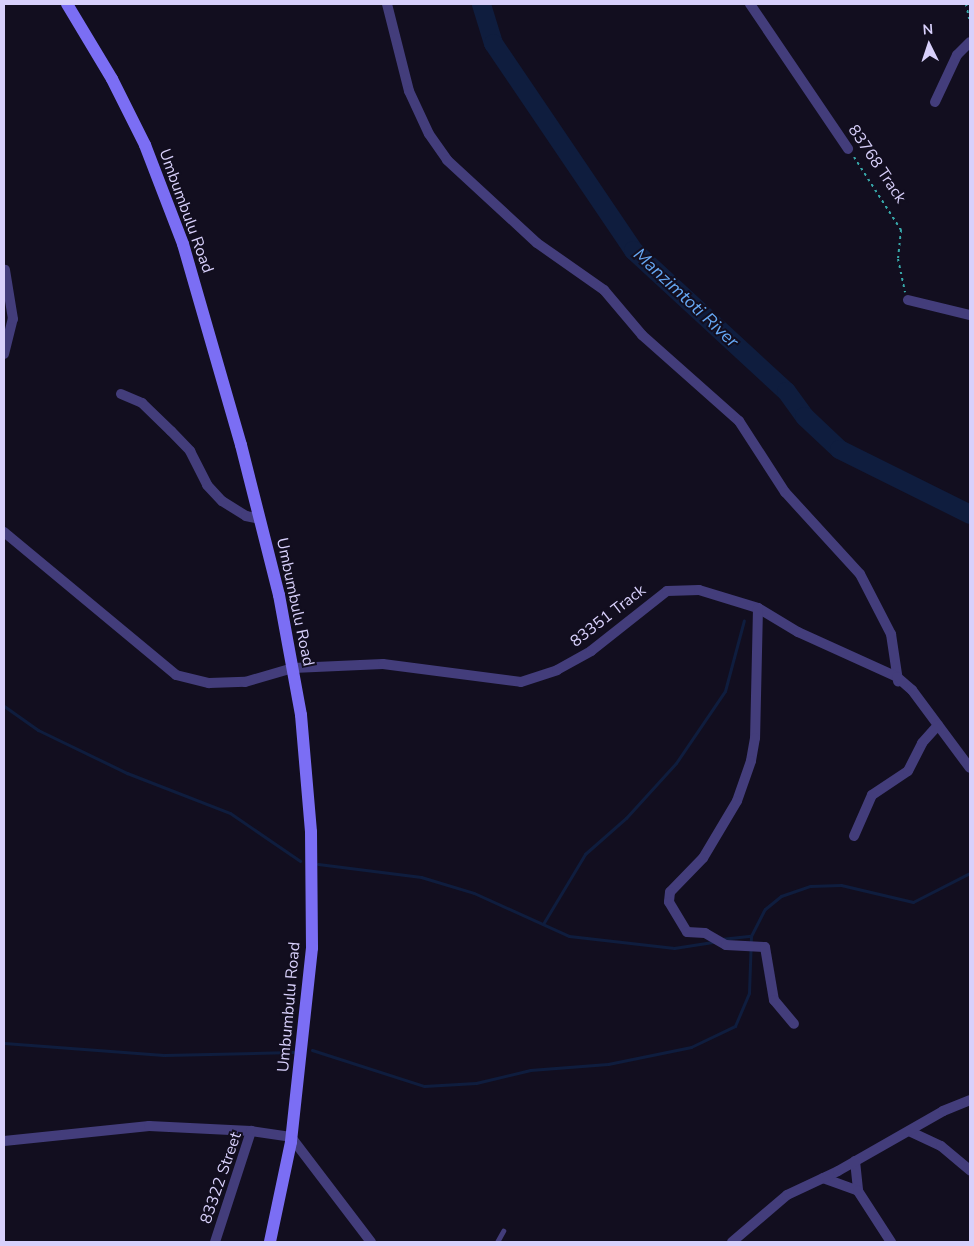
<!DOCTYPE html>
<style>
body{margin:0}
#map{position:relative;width:974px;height:1246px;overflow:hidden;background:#120e1f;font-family:"Nunito Sans",sans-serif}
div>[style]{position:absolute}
.stream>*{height:3px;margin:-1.5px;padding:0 1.5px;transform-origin:1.5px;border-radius:1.5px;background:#0f1d3e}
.river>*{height:19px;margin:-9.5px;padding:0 9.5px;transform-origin:9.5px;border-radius:9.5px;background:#0f1d3e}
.path>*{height:2px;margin-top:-1px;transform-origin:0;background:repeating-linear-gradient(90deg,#37a7a9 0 2.5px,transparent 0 6.5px)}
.service>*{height:5px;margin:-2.5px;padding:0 2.5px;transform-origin:2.5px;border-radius:2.5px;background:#433d7b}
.minor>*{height:10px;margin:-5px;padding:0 5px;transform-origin:5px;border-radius:5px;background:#433d7b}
.secondary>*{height:12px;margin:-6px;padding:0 6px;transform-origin:6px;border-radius:6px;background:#7b6ef4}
span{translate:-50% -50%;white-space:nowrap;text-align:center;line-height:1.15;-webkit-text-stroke:4px #120e1f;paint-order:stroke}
.street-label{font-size:16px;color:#d8d0fb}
.water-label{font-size:18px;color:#66a8f4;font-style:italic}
.frame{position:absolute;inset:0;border:5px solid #d8d0fb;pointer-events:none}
.north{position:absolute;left:904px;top:20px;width:50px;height:50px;-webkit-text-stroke:4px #120e1f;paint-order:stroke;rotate:356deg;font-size:14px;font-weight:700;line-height:20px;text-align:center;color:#d8d0fb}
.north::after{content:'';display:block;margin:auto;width:18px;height:22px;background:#d8d0fb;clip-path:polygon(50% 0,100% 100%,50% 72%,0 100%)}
</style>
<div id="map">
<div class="stream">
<i style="left:4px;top:706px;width:42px;rotate:35.2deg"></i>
<i style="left:38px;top:730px;width:99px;rotate:25.8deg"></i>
<i style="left:127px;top:773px;width:110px;rotate:21.2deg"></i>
<i style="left:230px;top:813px;width:85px;rotate:34.4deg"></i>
<i style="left:318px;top:864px;width:104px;rotate:7.2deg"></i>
<i style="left:421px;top:877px;width:55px;rotate:16.8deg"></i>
<i style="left:474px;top:893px;width:104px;rotate:24.4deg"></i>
<i style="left:569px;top:936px;width:106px;rotate:6.5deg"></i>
<i style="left:674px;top:948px;width:39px;rotate:-9deg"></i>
<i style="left:543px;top:924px;width:82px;rotate:-59deg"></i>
<i style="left:585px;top:854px;width:55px;rotate:-41.3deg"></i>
<i style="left:626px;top:818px;width:74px;rotate:-47.7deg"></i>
<i style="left:676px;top:763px;width:87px;rotate:-55.8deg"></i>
<i style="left:725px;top:691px;width:73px;rotate:-75deg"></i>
<i style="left:721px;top:939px;width:30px;rotate:-6deg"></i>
<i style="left:751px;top:936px;width:30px;rotate:-63deg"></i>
<i style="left:765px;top:909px;width:21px;rotate:-39deg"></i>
<i style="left:781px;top:896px;width:31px;rotate:-19deg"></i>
<i style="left:810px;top:886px;width:31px;rotate:-2deg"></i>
<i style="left:841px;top:885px;width:74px;rotate:13.3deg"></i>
<i style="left:913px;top:902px;width:64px;rotate:-27deg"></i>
<i style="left:4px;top:1043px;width:160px;rotate:4.3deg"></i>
<i style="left:164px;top:1055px;width:129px;rotate:-1.3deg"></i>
<i style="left:312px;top:1050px;width:118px;rotate:17.8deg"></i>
<i style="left:424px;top:1086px;width:52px;rotate:-3.3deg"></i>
<i style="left:476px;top:1083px;width:56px;rotate:-13.5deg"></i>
<i style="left:530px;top:1070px;width:78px;rotate:-4.4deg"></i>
<i style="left:608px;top:1064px;width:85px;rotate:-11.6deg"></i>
<i style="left:691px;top:1047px;width:49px;rotate:-25.5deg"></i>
<i style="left:735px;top:1026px;width:36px;rotate:-67deg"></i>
<i style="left:749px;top:993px;width:57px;rotate:-88deg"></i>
</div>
<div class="river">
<i style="left:481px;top:4px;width:41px;rotate:72.9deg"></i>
<i style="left:493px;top:43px;width:250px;rotate:55.9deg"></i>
<i style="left:633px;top:250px;width:208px;rotate:42.7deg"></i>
<i style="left:786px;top:391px;width:31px;rotate:54deg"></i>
<i style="left:804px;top:416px;width:48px;rotate:43.3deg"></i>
<i style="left:839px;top:449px;width:146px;rotate:26.4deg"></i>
</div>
<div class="path">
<i style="left:966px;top:4px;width:19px;rotate:78deg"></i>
<i style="left:854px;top:157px;width:87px;rotate:57.2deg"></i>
<i style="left:901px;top:230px;width:29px;rotate:96deg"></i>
<i style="left:898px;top:259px;width:34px;rotate:78deg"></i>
</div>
<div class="service">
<i style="left:497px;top:1242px;width:13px;rotate:-61deg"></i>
</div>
<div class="minor">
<i style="left:387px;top:4px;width:90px;rotate:75.8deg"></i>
<i style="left:409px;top:91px;width:47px;rotate:65.1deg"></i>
<i style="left:429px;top:134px;width:32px;rotate:55deg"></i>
<i style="left:447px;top:160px;width:122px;rotate:42.7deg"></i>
<i style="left:537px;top:243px;width:82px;rotate:35deg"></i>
<i style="left:604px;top:290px;width:59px;rotate:49.8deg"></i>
<i style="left:642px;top:335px;width:130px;rotate:41.6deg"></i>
<i style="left:739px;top:421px;width:85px;rotate:57.1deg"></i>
<i style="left:785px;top:492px;width:111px;rotate:47.6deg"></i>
<i style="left:860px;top:574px;width:68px;rotate:62.7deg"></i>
<i style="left:891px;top:634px;width:48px;rotate:81.5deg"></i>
<i style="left:750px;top:4px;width:175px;rotate:55.9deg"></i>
<i style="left:935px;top:102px;width:52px;rotate:-64.9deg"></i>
<i style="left:957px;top:55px;width:18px;rotate:-45deg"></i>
<i style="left:908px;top:300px;width:64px;rotate:13.6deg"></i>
<i style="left:4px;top:354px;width:36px;rotate:-76deg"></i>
<i style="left:13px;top:319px;width:50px;rotate:-99.3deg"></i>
<i style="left:121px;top:394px;width:23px;rotate:23deg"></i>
<i style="left:142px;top:403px;width:40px;rotate:44deg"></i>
<i style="left:171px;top:431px;width:28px;rotate:46deg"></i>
<i style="left:190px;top:451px;width:38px;rotate:63deg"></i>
<i style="left:207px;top:485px;width:22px;rotate:47deg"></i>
<i style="left:222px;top:501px;width:28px;rotate:32deg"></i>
<i style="left:246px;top:516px;width:14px;rotate:12deg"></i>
<i style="left:4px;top:532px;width:224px;rotate:39.7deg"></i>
<i style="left:176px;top:675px;width:34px;rotate:14deg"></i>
<i style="left:209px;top:683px;width:36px;rotate:-2deg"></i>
<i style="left:245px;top:682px;width:50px;rotate:-16.3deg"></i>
<i style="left:293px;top:668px;width:90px;rotate:-2.5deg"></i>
<i style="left:383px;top:664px;width:139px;rotate:7.4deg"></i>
<i style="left:521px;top:682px;width:38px;rotate:-18deg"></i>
<i style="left:557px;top:670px;width:39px;rotate:-29deg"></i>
<i style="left:591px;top:651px;width:97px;rotate:-38.3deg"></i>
<i style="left:667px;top:591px;width:32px;rotate:-2deg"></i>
<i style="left:699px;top:590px;width:62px;rotate:17deg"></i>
<i style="left:758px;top:608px;width:47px;rotate:31deg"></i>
<i style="left:798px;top:632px;width:109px;rotate:24.4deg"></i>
<i style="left:897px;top:677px;width:20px;rotate:41deg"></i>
<i style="left:912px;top:690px;width:97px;rotate:53.4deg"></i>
<i style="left:758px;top:608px;width:130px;rotate:91.3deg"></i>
<i style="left:755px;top:738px;width:23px;rotate:100deg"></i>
<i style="left:751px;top:761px;width:42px;rotate:109.3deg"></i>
<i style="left:737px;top:801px;width:66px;rotate:120.8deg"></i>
<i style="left:703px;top:858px;width:47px;rotate:134.1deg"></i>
<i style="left:670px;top:892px;width:10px;rotate:96deg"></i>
<i style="left:669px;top:902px;width:35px;rotate:59deg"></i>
<i style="left:687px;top:932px;width:18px;rotate:3deg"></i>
<i style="left:705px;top:933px;width:24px;rotate:30deg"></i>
<i style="left:726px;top:945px;width:39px;rotate:3deg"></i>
<i style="left:765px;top:947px;width:54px;rotate:80.4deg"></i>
<i style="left:774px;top:1000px;width:31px;rotate:50deg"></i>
<i style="left:854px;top:836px;width:45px;rotate:-66.3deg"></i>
<i style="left:872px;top:795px;width:43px;rotate:-33.7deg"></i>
<i style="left:908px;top:771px;width:31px;rotate:-63deg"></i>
<i style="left:922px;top:743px;width:24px;rotate:-48deg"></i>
<i style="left:911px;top:1132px;width:33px;rotate:25deg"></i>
<i style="left:941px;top:1146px;width:38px;rotate:40deg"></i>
<i style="left:4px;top:1141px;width:146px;rotate:-5.9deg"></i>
<i style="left:149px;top:1126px;width:102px;rotate:2.8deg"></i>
<i style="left:855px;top:1161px;width:30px;rotate:84deg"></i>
<i style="left:823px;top:1178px;width:37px;rotate:20deg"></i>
<i style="left:858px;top:1191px;width:61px;rotate:57.1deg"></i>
<i style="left:215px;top:1242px;width:117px;rotate:-72deg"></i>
<i style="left:251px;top:1131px;width:40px;rotate:8.5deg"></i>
<i style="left:291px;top:1137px;width:132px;rotate:52.7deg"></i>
<i style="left:732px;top:1242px;width:72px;rotate:-40.5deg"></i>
<i style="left:787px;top:1195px;width:56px;rotate:-25.2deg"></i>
<i style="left:838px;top:1171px;width:121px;rotate:-29.7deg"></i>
<i style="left:943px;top:1111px;width:29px;rotate:-22deg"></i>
</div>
<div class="secondary">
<i style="left:67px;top:4px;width:87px;rotate:59deg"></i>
<i style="left:112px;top:79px;width:74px;rotate:63.4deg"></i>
<i style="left:145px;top:145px;width:106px;rotate:69deg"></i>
<i style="left:183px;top:244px;width:209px;rotate:73.9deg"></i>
<i style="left:241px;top:445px;width:155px;rotate:75.8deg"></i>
<i style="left:279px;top:595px;width:122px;rotate:79.6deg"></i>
<i style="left:301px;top:715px;width:117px;rotate:85.1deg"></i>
<i style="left:311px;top:832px;width:116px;rotate:89.5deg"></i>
<i style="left:312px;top:948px;width:195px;rotate:96.2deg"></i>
<i style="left:291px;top:1142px;width:102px;rotate:101.9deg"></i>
</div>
<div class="street-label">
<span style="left:877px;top:164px;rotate:56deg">83768 Track</span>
<span style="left:186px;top:211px;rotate:70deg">Umbumbulu Road</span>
<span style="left:295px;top:602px;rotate:78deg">Umbumbulu Road</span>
<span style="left:608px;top:616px;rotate:-38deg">83351 Track</span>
<span style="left:289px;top:1007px;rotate:-85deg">Umbumbulu Road</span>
<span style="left:221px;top:1178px;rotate:-71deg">83322 Street</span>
</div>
<div class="water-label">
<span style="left:686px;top:298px;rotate:43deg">Manzimtoti River</span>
</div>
<div class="frame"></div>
<div class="north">N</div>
</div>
